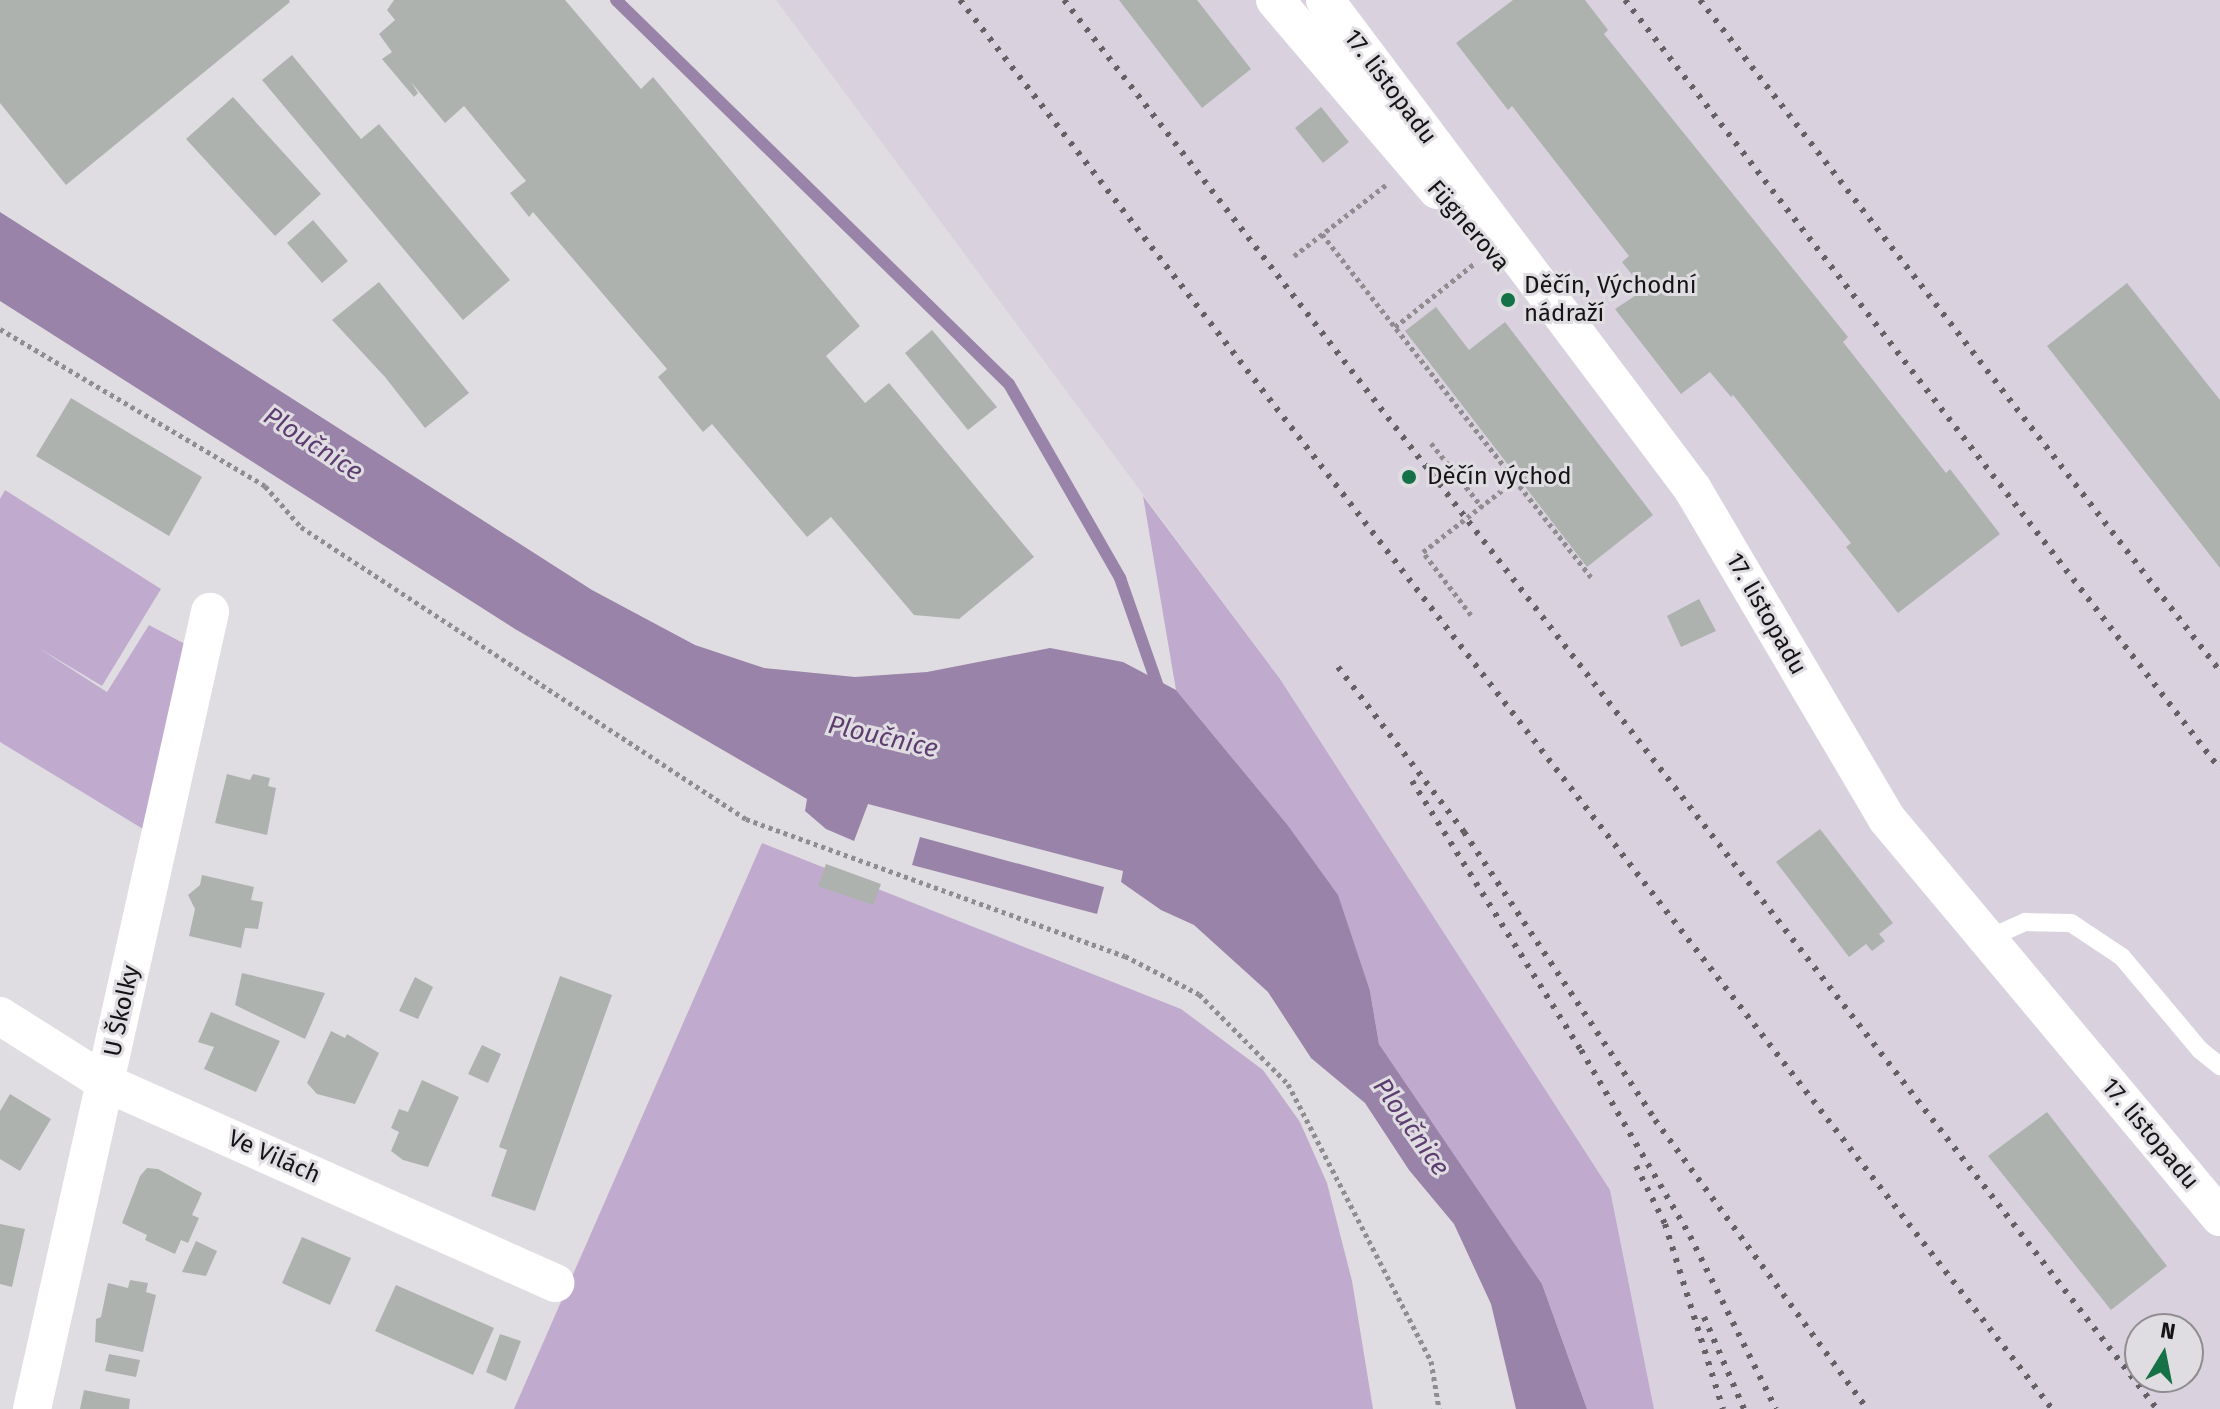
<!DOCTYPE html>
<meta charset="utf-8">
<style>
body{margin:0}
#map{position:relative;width:2220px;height:1409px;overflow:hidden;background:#e0dde2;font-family:"Fira Sans",sans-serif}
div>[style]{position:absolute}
.built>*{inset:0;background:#d9d2de}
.green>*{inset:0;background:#c0abce}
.water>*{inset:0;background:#9a83a8}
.stream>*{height:12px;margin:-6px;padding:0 6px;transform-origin:6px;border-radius:6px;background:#9a83a8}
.building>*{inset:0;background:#adb2ae}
.path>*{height:5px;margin-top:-2.5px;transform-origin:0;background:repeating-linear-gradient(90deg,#8f8d90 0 4px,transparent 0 8px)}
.lane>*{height:18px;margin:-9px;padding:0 9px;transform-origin:9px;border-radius:9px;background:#fff}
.street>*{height:38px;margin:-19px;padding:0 19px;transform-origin:19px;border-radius:19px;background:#fff}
.rail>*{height:6px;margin-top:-3px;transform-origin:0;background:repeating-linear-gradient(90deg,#636164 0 4px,transparent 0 12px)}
.dots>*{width:22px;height:22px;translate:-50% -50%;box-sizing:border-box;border:4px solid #e0dde2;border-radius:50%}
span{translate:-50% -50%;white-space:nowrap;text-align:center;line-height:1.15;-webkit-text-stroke:6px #e0dde2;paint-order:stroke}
.street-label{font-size:24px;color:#151415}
.poi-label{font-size:24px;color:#151415}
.left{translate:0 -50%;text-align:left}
.water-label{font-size:26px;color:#5d3d70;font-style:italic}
.north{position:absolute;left:2124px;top:1313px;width:80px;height:80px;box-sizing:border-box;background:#e0dde2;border:2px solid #8f8d90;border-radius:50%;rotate:10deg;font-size:22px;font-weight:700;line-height:32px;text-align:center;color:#151415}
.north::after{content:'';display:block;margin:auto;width:28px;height:36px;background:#157146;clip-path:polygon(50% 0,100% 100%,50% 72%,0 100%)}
</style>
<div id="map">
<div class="built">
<i style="clip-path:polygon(evenodd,776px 0,2220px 0,2220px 1409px,1654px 1409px,1610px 1190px,1280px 679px,776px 0,2140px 1329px,2188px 1329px,2188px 1377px,2140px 1377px,2140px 1329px)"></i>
</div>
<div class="green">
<i style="clip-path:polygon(5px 490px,161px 589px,102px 686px,37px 647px,107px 692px,149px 625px,185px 644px,143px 829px,0 742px,0 499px)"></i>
<i style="clip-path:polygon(1143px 496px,1280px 679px,1610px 1190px,1654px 1409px,1587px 1409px,1542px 1284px,1379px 1044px,1370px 991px,1286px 823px,1176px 690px)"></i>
<i style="clip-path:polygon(762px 843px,1181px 1009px,1263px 1070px,1300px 1122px,1327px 1183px,1352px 1281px,1373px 1409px,514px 1409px)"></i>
</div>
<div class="water">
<i style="clip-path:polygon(0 212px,592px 590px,695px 645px,764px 668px,855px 677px,927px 672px,1050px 648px,1123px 662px,1176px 690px,1286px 823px,1338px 895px,1370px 991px,1379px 1044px,1542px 1284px,1587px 1409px,1516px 1409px,1491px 1304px,1454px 1224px,1409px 1170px,1365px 1103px,1311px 1058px,1268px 992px,1194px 925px,1161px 910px,1121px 882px,1123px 871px,868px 804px,854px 841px,826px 829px,805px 811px,807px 799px,515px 629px,0 301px)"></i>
<i style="clip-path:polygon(920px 837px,1104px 887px,1097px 914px,912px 865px)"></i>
</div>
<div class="stream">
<i style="left:616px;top:0;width:549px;rotate:44.34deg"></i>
<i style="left:1009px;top:384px;width:224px;rotate:60.2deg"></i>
<i style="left:1120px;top:578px;width:121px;rotate:70.7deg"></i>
</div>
<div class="building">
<i style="clip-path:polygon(0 0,289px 0,290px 2px,66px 185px,0 103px)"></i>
<i style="clip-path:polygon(394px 0,565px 0,641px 89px,653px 77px,860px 326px,826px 356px,865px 403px,889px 383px,1034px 557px,959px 619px,914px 615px,831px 517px,807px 537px,712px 424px,703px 432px,658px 377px,667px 369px,533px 212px,529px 217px,510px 193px,526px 181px,464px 106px,445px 123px,411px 82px,418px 93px,414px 97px,382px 59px,392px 52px,379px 34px,395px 20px,387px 10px)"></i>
<i style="clip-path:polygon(1119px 0,1197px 0,1251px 69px,1202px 108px)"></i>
<i style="clip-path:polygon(1513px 0,1585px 0,1608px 30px,1604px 34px,1848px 337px,1843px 342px,1946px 473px,1950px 469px,2000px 534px,1898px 613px,1846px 547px,1851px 543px,1733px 395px,1731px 397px,1710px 372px,1681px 394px,1615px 309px,1644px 290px,1622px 262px,1629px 256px,1512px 106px,1508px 110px,1456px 43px)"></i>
<i style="clip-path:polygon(292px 55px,361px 139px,379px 124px,510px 280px,463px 320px,262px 80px)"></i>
<i style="clip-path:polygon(233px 97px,321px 194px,275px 236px,186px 139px)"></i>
<i style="clip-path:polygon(1321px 107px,1349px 142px,1323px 163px,1295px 128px)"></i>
<i style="clip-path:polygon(313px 220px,348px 261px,322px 283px,287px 243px)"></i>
<i style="clip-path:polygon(379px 282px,469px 393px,425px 428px,385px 377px,332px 320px)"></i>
<i style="clip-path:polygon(2127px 283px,2220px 400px,2220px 568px,2047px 346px)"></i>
<i style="clip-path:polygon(1436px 307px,1469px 350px,1505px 322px,1653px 515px,1587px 567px,1405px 331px)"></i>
<i style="clip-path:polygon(932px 330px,997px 407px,968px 430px,905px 353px)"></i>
<i style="clip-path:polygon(71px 398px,202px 477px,169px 536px,36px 456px)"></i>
<i style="clip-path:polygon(1699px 599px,1716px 631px,1681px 647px,1667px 616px)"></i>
<i style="clip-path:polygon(227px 774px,250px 780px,253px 774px,270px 778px,268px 786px,276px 788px,267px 835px,215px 823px)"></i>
<i style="clip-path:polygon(1820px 829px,1893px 923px,1879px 934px,1885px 941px,1872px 951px,1866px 944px,1849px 957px,1776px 862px)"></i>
<i style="clip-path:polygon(826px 864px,881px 884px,873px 905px,818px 886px)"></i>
<i style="clip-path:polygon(202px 875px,254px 887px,251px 900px,263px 902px,258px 929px,245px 928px,241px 948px,189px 936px,195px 909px,188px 895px,200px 885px)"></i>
<i style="clip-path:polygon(242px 973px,325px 993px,305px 1039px,235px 1005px)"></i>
<i style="clip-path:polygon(560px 976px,612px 995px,535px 1211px,491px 1196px,507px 1150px,499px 1147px)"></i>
<i style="clip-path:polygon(415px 977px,433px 987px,418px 1019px,399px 1011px)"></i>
<i style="clip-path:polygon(211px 1012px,280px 1041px,256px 1092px,204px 1069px,214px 1047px,198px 1042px)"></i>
<i style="clip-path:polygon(331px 1031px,345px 1038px,347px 1034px,379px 1053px,355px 1104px,317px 1094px,307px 1083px)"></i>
<i style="clip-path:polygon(482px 1045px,501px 1054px,488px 1083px,468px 1074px)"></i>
<i style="clip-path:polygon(422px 1080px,459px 1097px,428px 1167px,403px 1160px,391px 1151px,399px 1132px,391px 1128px,399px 1109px,408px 1112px)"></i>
<i style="clip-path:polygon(10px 1094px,51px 1119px,20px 1171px,0 1159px,0 1111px)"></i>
<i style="clip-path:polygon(2047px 1112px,2167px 1266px,2111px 1310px,1988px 1156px)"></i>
<i style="clip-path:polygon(147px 1168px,158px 1169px,202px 1193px,192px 1215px,199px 1218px,188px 1243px,181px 1240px,175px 1254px,145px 1240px,147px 1235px,122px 1223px,140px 1176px)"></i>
<i style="clip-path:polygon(0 1224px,25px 1229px,12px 1287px,0 1284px)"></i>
<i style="clip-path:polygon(302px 1237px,351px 1258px,330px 1305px,282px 1283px)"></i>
<i style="clip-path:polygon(196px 1241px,217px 1251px,206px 1276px,182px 1272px)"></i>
<i style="clip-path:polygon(130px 1280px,148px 1283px,146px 1292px,156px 1295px,143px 1352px,95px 1342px,96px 1319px,101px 1317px,108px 1283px,128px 1288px)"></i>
<i style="clip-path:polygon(396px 1285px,494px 1328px,473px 1375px,375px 1331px)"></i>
<i style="clip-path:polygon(500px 1334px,521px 1341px,506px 1381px,486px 1372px)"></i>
<i style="clip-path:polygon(109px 1354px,140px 1360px,136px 1377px,105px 1371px)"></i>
<i style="clip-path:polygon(84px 1390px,130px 1399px,129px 1409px,80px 1409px)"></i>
</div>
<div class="path">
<i style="left:1322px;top:234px;width:439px;rotate:51.9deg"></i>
<i style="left:1294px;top:256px;width:116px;rotate:-37.7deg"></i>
<i style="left:1395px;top:327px;width:102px;rotate:-38.7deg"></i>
<i style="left:0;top:329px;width:308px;rotate:30.6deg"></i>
<i style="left:265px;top:486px;width:55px;rotate:48.7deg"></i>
<i style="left:301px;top:527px;width:532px;rotate:33.27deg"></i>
<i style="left:746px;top:819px;width:403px;rotate:19.9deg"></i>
<i style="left:1125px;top:956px;width:83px;rotate:27.2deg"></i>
<i style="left:1199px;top:994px;width:127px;rotate:45.3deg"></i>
<i style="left:1288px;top:1084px;width:312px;rotate:62.7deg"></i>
<i style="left:1431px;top:1361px;width:49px;rotate:80.5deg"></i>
<i style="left:1431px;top:443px;width:82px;rotate:51.4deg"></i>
<i style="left:1471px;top:615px;width:79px;rotate:-127.3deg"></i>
<i style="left:1423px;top:552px;width:117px;rotate:-38deg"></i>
</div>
<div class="lane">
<i style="left:1987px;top:939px;width:42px;rotate:-24.1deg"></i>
<i style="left:2025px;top:922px;width:46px;rotate:1.2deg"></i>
<i style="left:2071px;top:923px;width:61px;rotate:33.7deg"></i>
<i style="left:2122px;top:957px;width:121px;rotate:50deg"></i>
<i style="left:2200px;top:1050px;width:26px;rotate:39deg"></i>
</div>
<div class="street">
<i style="left:1275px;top:0;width:250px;rotate:49.5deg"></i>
<i style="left:1325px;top:0;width:611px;rotate:53.06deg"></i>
<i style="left:1692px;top:488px;width:384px;rotate:59.5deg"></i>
<i style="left:1887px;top:819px;width:519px;rotate:50.08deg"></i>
<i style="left:0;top:1016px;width:125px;rotate:32.3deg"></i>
<i style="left:106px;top:1083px;width:492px;rotate:24deg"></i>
<i style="left:32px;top:1409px;width:817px;rotate:-77.41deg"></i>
</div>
<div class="rail">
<i style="left:960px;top:0;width:1783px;rotate:52.22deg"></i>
<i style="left:1064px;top:0;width:1783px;rotate:52.2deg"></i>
<i style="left:1625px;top:0;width:972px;rotate:52.27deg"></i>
<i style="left:1700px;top:0;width:849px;rotate:52.23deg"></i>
<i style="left:1338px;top:667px;width:208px;rotate:52.6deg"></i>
<i style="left:1464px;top:832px;width:346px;rotate:56.4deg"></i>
<i style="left:1655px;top:1120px;width:358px;rotate:53.7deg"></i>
<i style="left:1412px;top:781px;width:318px;rotate:57.9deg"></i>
<i style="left:1581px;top:1050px;width:216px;rotate:59.6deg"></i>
<i style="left:1690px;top:1236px;width:193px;rotate:63.6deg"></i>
<i style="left:1636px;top:1166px;width:65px;rotate:63.4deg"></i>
<i style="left:1665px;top:1224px;width:194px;rotate:72.6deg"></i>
<i style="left:1704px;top:1317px;width:100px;rotate:66.5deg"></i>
</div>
<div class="dots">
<i style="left:1508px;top:300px;background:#157146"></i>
<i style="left:1409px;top:477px;background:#157146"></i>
</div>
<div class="street-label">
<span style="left:1390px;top:87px;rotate:53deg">17. listopadu</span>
<span style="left:1468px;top:226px;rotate:49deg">Fügnerova</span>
<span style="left:1766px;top:614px;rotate:60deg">17. listopadu</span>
<span style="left:122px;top:1011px;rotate:-78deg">U Školky</span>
<span style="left:2150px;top:1134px;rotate:50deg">17. listopadu</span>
<span style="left:274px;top:1157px;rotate:24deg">Ve Vilách</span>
</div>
<div class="poi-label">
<span class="left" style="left:1524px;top:300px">Děčín, Východní<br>nádraží</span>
<span class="left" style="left:1427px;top:477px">Děčín východ</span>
</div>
<div class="water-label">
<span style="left:313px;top:444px;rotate:33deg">Ploučnice</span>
<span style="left:883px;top:737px;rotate:13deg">Ploučnice</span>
<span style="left:1411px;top:1127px;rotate:55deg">Ploučnice</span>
</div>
<div class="north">N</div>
</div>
